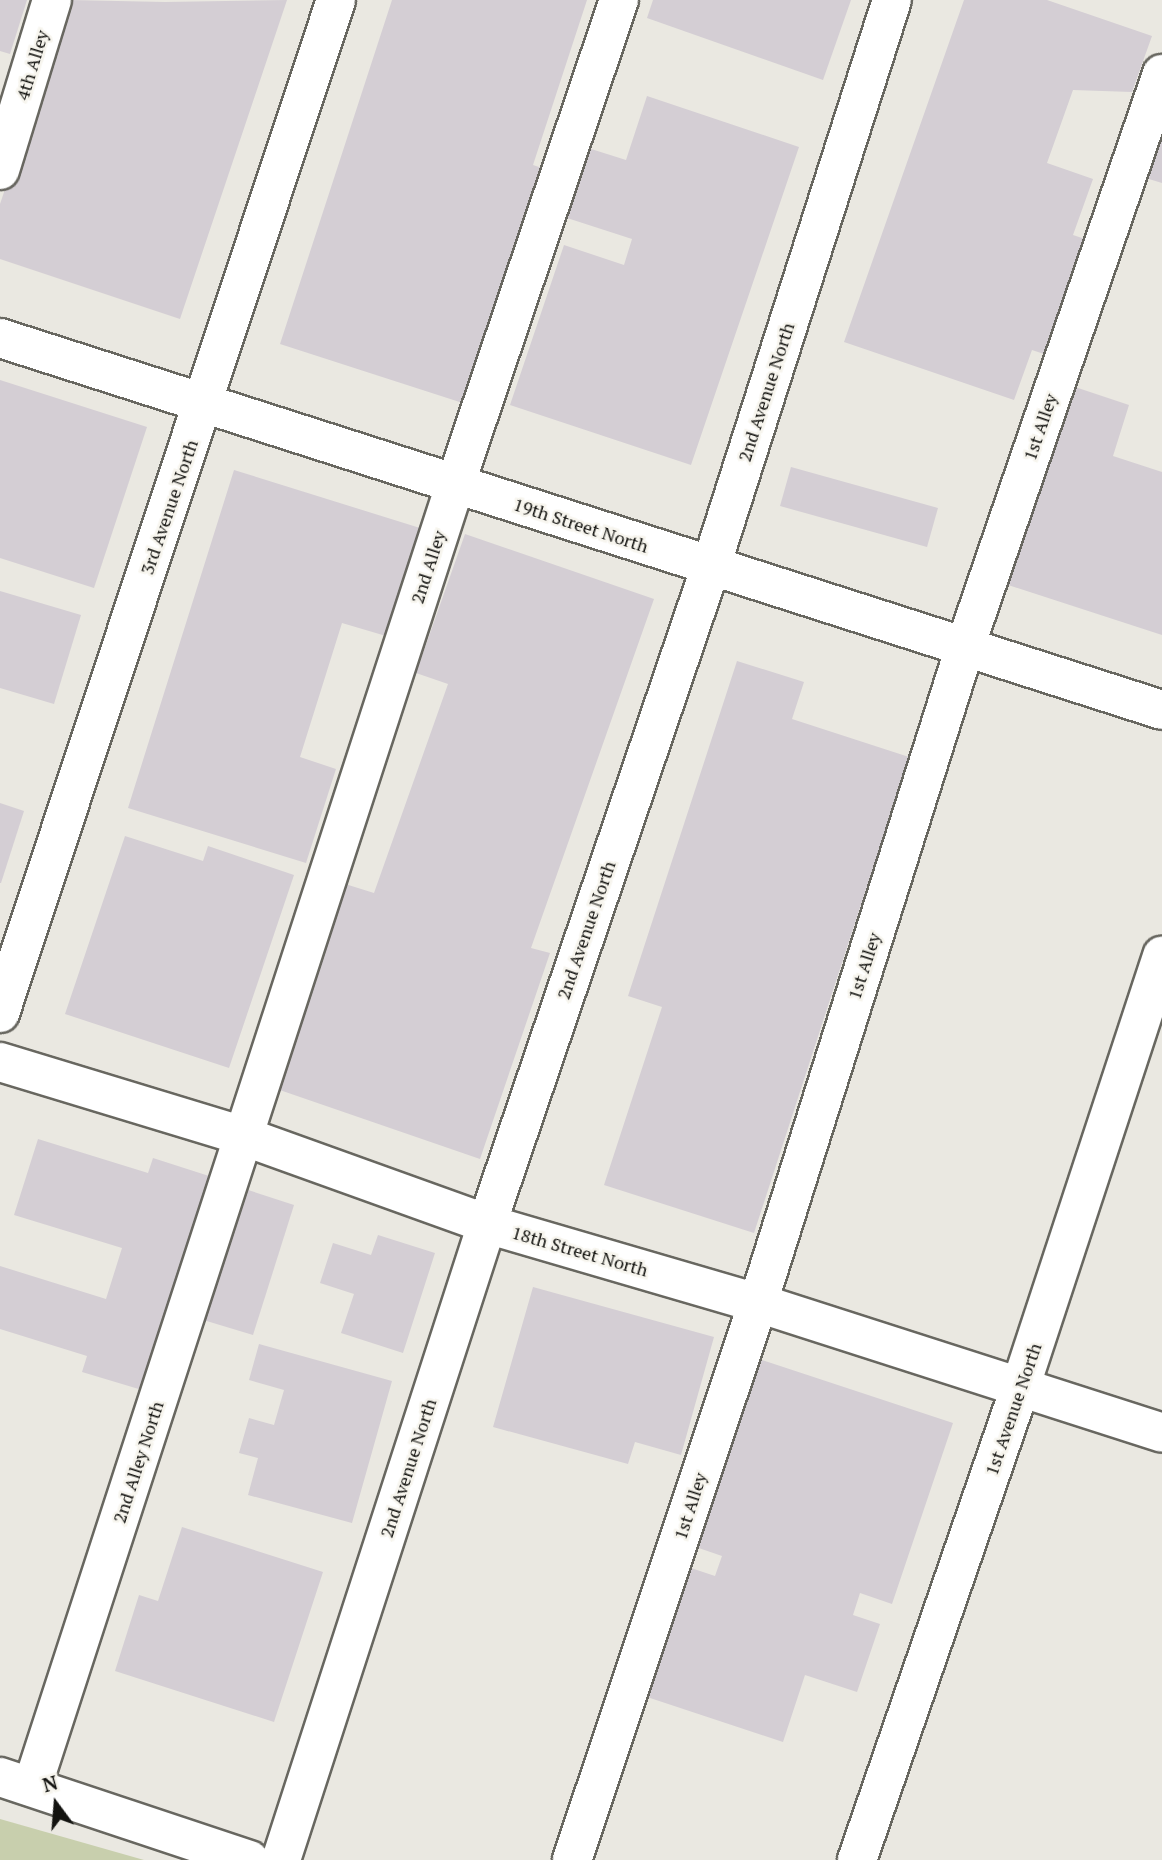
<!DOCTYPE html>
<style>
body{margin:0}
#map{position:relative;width:1162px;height:1860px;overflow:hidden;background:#eae8e1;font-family:"PT Serif",serif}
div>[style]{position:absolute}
.green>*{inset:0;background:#c8cfad}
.building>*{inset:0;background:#d4ced4}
.roads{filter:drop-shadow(2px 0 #686760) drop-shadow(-2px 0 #686760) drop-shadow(0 2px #686760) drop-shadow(0 -2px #686760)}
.minor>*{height:38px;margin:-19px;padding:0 19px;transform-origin:19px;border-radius:19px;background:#fff}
span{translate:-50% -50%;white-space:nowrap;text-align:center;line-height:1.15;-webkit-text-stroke:5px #f7f5ee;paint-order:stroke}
.street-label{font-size:18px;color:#131310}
.north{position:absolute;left:21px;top:1769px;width:70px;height:70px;-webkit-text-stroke:5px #f7f5ee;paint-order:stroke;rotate:344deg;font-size:19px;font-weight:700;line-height:28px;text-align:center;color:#131310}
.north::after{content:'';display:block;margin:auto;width:24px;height:32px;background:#131310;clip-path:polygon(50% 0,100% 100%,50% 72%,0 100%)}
</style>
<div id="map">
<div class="green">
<i style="clip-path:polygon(0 1819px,144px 1860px,0 1860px)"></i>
</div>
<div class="building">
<i style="clip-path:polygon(0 0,27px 0,10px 54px,0 51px)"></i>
<i style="clip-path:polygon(69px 0,165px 2px,287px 0,180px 319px,0 259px,0 204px)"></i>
<i style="clip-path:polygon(392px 0,587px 0,533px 165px,548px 170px,472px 406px,280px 344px)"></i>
<i style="clip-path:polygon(653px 0,851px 0,823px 80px,647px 18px)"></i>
<i style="clip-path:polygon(964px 0,1047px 0,1152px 36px,1132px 92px,1073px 90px,1047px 163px,1093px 179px,1073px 235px,1097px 243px,1056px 358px,1032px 350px,1014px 400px,844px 342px)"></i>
<i style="clip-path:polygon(647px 96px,799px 147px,691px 465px,510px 405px,564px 245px,624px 265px,632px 239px,564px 217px,588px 148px,626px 160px)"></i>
<i style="clip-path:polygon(1162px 105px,1162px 183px,1139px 176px)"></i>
<i style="clip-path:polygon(0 380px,147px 427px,94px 588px,0 558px)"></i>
<i style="clip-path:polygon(1069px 385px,1129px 405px,1113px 456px,1162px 472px,1162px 635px,1002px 583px)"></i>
<i style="clip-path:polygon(791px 467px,938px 508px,927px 547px,780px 506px)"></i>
<i style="clip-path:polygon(234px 470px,420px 528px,386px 636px,342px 623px,300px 757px,336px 769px,306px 863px,128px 808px)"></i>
<i style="clip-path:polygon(465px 534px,654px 599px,531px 948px,550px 953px,480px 1159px,271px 1087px,342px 883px,374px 893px,448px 684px,416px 673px)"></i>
<i style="clip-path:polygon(0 591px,81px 615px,54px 704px,0 688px)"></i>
<i style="clip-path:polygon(737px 661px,804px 682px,792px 719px,909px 757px,754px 1233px,604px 1185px,662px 1007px,628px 996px)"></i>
<i style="clip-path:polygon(0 803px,24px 811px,1px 883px,0 883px)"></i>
<i style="clip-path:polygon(125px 836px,203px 861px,208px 846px,294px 875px,229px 1068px,65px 1014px)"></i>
<i style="clip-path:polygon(38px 1139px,148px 1173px,153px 1158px,209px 1176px,142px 1390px,82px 1372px,87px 1356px,0 1329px,0 1266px,106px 1299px,122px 1248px,14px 1215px)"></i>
<i style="clip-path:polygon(242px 1188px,294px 1205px,253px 1335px,200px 1319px)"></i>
<i style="clip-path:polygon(378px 1235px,435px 1253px,403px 1353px,341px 1333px,354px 1294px,320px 1283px,333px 1243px,371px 1255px)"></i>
<i style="clip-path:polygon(533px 1287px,714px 1337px,681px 1455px,635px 1442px,628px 1464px,493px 1427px)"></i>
<i style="clip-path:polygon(259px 1344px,392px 1381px,352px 1523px,248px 1495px,258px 1458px,239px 1453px,249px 1418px,274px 1425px,284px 1390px,249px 1380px)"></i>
<i style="clip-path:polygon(753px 1357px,953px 1423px,892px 1604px,860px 1593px,853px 1615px,880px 1624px,857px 1692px,805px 1675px,783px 1742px,638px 1694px,682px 1565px,715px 1576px,722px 1556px,690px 1545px)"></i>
<i style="clip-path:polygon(182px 1527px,323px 1572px,274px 1722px,115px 1671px,139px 1595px,158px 1601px)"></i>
</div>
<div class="roads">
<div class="minor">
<i style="left:0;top:170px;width:178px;rotate:-73deg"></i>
<i style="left:0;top:338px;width:1220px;rotate:17.75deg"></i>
<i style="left:0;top:1013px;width:1067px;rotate:-71.65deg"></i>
<i style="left:0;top:1062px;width:254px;rotate:16.9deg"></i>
<i style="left:243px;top:1136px;width:259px;rotate:19.8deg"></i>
<i style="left:487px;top:1224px;width:282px;rotate:16.3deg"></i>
<i style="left:758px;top:1303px;width:424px;rotate:17.8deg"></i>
<i style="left:0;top:1777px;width:263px;rotate:18.4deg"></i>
<i style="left:32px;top:1787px;width:1369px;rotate:-72deg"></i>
<i style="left:455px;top:485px;width:512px;rotate:-71.32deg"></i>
<i style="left:281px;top:1860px;width:669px;rotate:-72.05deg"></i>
<i style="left:487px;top:1224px;width:695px;rotate:-71.2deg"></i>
<i style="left:711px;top:566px;width:594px;rotate:-72.27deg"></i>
<i style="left:572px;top:1860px;width:587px;rotate:-71.53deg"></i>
<i style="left:758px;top:1303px;width:688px;rotate:-72.49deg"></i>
<i style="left:965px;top:647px;width:606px;rotate:-71.03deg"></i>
<i style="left:857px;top:1860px;width:503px;rotate:-70.95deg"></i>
<i style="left:1021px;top:1385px;width:452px;rotate:-71.8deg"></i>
</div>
</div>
<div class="street-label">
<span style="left:32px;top:65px;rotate:-73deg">4th Alley</span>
<span style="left:766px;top:392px;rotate:-72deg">2nd Avenue North</span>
<span style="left:1040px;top:427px;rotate:-71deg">1st Alley</span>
<span style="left:169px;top:507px;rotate:-71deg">3rd Avenue North</span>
<span style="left:581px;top:525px;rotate:18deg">19th Street North</span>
<span style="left:428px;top:567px;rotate:-72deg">2nd Alley</span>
<span style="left:586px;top:930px;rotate:-71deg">2nd Avenue North</span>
<span style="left:864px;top:966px;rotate:-72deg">1st Alley</span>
<span style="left:580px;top:1251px;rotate:16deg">18th Street North</span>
<span style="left:1013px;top:1409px;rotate:-71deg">1st Avenue North</span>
<span style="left:138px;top:1462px;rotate:-72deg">2nd Alley North</span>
<span style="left:408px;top:1468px;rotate:-72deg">2nd Avenue North</span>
<span style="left:690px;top:1506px;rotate:-72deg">1st Alley</span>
</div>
<div class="north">N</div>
</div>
